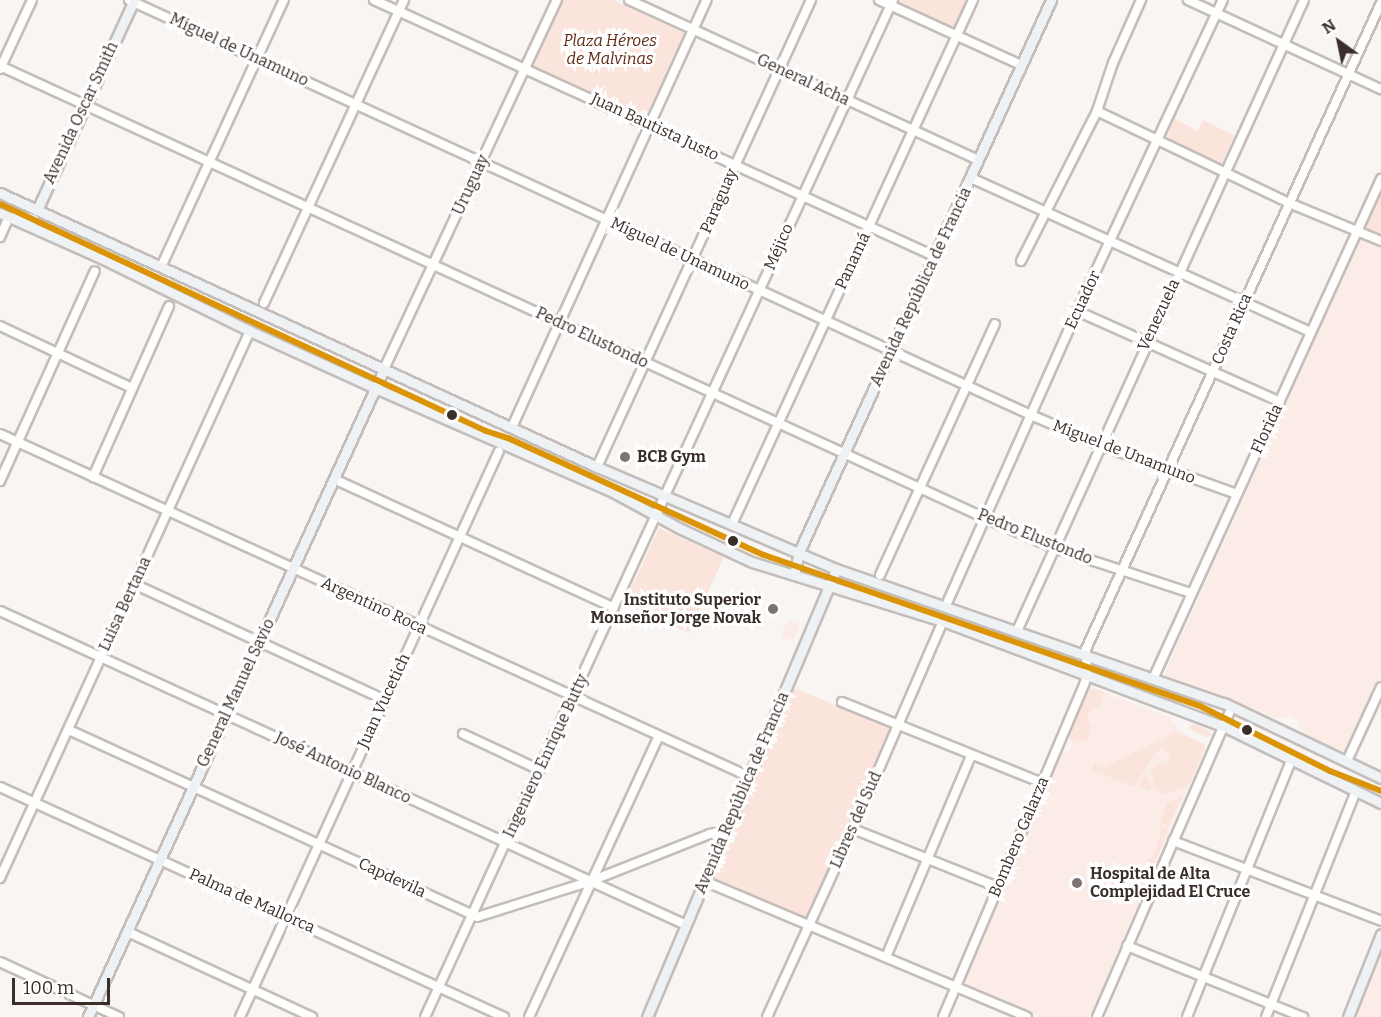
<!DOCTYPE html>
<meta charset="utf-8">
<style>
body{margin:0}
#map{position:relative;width:1381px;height:1017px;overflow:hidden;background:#f8f5f3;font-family:Bitter,serif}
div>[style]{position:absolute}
.built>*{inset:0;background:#fbece7}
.green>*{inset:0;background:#fae4dc}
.roads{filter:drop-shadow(2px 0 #c4bdba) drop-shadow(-2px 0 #c4bdba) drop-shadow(0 2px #c4bdba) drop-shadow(0 -2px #c4bdba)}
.minor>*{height:8px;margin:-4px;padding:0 4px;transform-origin:4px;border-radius:4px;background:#fefefd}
.major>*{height:9px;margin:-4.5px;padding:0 4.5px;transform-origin:4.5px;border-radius:4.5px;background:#eef2f4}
.bus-1>*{height:6px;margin:-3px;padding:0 3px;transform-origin:3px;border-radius:3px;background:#db9406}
.dots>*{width:16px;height:16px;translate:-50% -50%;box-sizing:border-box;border:3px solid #fff;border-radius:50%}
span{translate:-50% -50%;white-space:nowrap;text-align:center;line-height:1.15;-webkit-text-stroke:6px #fff;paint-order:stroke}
.park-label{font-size:16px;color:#612915;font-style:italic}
.street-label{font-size:16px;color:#3a2e29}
.poi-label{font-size:16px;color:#3a2e29;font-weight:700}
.left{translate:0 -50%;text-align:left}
.right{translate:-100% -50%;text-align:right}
.north{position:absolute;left:1309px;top:12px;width:60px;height:60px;-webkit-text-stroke:4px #fff;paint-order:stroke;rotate:327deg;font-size:16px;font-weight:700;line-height:24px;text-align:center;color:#3a2e29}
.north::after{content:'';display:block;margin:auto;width:21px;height:27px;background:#3a2e29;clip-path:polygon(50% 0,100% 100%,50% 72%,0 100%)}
.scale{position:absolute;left:12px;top:978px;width:98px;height:27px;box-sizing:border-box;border:3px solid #3a2e29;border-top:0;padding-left:8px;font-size:18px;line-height:21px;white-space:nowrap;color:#3a2e29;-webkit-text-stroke:4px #fff;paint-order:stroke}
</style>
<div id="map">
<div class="built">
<i style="clip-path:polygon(1361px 237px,1381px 246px,1381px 673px,1344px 753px,1303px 736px,1297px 720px,1289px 716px,1278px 719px,1164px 675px)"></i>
<i style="clip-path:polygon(788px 620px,800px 625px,793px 641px,781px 636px)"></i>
<i style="clip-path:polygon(1093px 688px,1171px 718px,1179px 731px,1204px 744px,1205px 748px,1090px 1017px,1039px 1017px,965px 985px,964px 981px,1062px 750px,1069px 752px,1072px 741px,1069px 735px,1088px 691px)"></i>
<i style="clip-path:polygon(1381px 953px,1381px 1017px,1356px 1017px,1361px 1004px)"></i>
</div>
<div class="green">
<i style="clip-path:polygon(562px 0,613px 0,688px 35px,649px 118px,532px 65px)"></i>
<i style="clip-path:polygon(899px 0,968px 0,955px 28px,898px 3px)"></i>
<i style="clip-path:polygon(1175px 119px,1198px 131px,1203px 120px,1235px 136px,1221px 164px,1166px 138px)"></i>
<i style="clip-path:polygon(1381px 188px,1381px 237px,1363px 229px)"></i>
<i style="clip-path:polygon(659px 528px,724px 557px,689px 633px,624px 604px)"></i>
<i style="clip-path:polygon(794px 688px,891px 728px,807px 918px,714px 880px)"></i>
<i style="clip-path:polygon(1093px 688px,1104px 692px,1099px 707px,1090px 710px,1087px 718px,1092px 727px,1087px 741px,1080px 738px,1078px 742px,1072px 741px,1069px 735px,1088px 691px)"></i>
<i style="clip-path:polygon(1194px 724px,1209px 731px,1212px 735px,1206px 737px,1187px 728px)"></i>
<i style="clip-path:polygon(1176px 732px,1204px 744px,1205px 748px,1190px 784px,1165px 794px,1156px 790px,1151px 774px,1157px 764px,1165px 764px,1170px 758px,1168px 753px,1162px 748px,1155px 752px,1134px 787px,1092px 770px,1095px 763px,1105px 767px)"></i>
<i style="clip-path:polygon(1145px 773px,1152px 787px,1150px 791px,1141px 787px,1137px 789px)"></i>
<i style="clip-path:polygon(1183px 796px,1168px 826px,1160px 822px,1167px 803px)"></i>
<i style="clip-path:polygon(1159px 824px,1168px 828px,1152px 871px,1147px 860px,1153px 857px,1161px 832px)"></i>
</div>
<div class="roads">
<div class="minor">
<i style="left:129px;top:0;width:993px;rotate:24.71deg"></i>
<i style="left:1031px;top:415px;width:75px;rotate:23.5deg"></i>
<i style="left:1100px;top:445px;width:145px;rotate:19.7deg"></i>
<i style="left:374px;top:0;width:616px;rotate:24.57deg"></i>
<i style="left:629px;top:0;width:384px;rotate:24.6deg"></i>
<i style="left:879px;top:0;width:156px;rotate:24.6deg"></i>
<i style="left:1188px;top:0;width:213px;rotate:24.8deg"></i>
<i style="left:0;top:66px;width:1084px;rotate:24.65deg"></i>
<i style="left:985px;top:518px;width:75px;rotate:23.5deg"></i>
<i style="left:1054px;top:548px;width:144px;rotate:18.2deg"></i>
<i style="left:0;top:69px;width:76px;rotate:-65.1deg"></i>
<i style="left:1097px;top:111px;width:213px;rotate:25.6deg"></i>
<i style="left:1289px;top:203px;width:100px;rotate:22.4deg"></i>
<i style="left:971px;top:178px;width:373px;rotate:24.4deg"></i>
<i style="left:0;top:237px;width:22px;rotate:-66deg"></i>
<i style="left:1021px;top:261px;width:168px;rotate:-63.1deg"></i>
<i style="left:1097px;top:111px;width:51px;rotate:-71.6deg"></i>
<i style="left:1113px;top:63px;width:69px;rotate:-66deg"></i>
<i style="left:161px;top:267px;width:294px;rotate:-65.3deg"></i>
<i style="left:264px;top:303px;width:334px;rotate:-65.2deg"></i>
<i style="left:1077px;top:311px;width:222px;rotate:24.1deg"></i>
<i style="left:0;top:326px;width:146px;rotate:25.2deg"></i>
<i style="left:384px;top:369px;width:408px;rotate:-64.9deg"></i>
<i style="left:512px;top:427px;width:469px;rotate:-65.5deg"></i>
<i style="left:0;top:434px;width:825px;rotate:24.58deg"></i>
<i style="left:597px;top:467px;width:514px;rotate:-65.38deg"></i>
<i style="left:93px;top:477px;width:187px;rotate:-66deg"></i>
<i style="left:334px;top:479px;width:308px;rotate:24.7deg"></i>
<i style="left:0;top:481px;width:230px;rotate:-65.7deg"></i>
<i style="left:733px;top:522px;width:575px;rotate:-65.31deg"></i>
<i style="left:880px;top:575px;width:276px;rotate:-65.4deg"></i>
<i style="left:134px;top:584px;width:277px;rotate:24.8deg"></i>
<i style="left:948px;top:601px;width:317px;rotate:-66deg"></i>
<i style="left:1077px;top:311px;width:344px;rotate:-64.9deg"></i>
<i style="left:0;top:611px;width:754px;rotate:24.59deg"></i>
<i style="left:1017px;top:631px;width:693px;rotate:-65.54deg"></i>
<i style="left:1153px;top:679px;width:550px;rotate:-65.49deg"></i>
<i style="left:842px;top:702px;width:216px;rotate:22deg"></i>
<i style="left:69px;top:730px;width:449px;rotate:24.6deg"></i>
<i style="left:477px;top:917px;width:120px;rotate:-17.5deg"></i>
<i style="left:591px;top:881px;width:128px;rotate:-21.6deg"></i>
<i style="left:710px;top:834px;width:14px;rotate:-12deg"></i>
<i style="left:463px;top:734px;width:85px;rotate:25.1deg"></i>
<i style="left:1347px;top:761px;width:81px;rotate:-65.3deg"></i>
<i style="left:0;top:787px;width:554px;rotate:24.53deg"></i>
<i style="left:853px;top:829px;width:156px;rotate:21.8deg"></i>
<i style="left:1173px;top:841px;width:223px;rotate:21deg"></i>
<i style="left:0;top:878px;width:601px;rotate:-65.44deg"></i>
<i style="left:704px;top:881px;width:350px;rotate:22.8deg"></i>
<i style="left:128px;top:932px;width:203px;rotate:24.8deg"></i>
<i style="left:1127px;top:946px;width:190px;rotate:22deg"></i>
<i style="left:886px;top:957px;width:218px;rotate:-67.1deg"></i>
<i style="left:0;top:962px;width:131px;rotate:24.8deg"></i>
<i style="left:240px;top:1017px;width:622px;rotate:-65.41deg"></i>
<i style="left:425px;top:1017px;width:1120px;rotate:-65.29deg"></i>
<i style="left:529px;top:1017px;width:310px;rotate:-65.2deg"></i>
<i style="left:767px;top:1017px;width:207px;rotate:-65.4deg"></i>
<i style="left:853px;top:829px;width:227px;rotate:-66.6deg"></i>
<i style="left:943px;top:1017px;width:361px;rotate:-67deg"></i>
<i style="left:1084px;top:685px;width:9px;rotate:-72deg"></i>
<i style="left:1087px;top:676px;width:27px;rotate:-92deg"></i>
<i style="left:1086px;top:649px;width:710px;rotate:-65.46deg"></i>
<i style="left:1097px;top:1017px;width:338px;rotate:-66.5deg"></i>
<i style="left:1187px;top:1017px;width:279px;rotate:-67.9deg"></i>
<i style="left:1266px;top:1017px;width:243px;rotate:-68.3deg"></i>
</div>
<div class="major">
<i style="left:0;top:193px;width:657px;rotate:24.65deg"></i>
<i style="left:597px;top:467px;width:260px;rotate:23.1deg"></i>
<i style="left:836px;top:569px;width:410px;rotate:19.1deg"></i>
<i style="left:1224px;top:703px;width:174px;rotate:25.5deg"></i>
<i style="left:37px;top:210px;width:231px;rotate:-65.2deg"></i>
<i style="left:0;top:213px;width:111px;rotate:24deg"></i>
<i style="left:101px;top:258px;width:166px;rotate:26.1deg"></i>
<i style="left:250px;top:331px;width:137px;rotate:24.5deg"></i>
<i style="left:375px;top:388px;width:260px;rotate:23.6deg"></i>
<i style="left:613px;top:492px;width:75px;rotate:28.6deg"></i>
<i style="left:679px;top:528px;width:81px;rotate:25deg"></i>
<i style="left:752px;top:562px;width:200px;rotate:17.2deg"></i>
<i style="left:943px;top:621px;width:299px;rotate:20.6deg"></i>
<i style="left:1223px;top:726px;width:176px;rotate:26deg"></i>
<i style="left:16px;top:214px;width:18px;rotate:16deg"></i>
<i style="left:794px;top:575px;width:24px;rotate:-78deg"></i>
<i style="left:799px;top:552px;width:607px;rotate:-65.46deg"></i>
<i style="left:88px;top:1017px;width:712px;rotate:-65.45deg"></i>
<i style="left:647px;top:1017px;width:486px;rotate:-67.1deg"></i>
<i style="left:1348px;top:1017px;width:89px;rotate:-68.3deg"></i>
</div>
</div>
<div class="bus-1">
<i style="left:0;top:204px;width:536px;rotate:25.04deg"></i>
<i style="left:486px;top:431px;width:23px;rotate:18deg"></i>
<i style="left:508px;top:438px;width:281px;rotate:24.6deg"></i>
<i style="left:764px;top:555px;width:461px;rotate:19.1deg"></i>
<i style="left:1200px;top:706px;width:145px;rotate:26.6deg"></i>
<i style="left:1330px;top:771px;width:55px;rotate:21.4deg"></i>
</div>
<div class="dots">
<i style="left:452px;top:415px;background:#3a2e29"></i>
<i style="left:625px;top:457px;background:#7c7470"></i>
<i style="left:733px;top:541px;background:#3a2e29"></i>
<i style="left:773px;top:609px;background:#7c7470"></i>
<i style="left:1247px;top:730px;background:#3a2e29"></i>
<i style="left:1077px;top:883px;background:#7c7470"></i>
</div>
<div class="park-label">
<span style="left:610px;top:50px">Plaza Héroes<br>de Malvinas</span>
</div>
<div class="street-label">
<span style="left:239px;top:50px;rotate:25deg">Miguel de Unamuno</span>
<span style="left:803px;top:80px;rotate:25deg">General Acha</span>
<span style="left:81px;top:113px;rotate:-65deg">Avenida Oscar Smith</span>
<span style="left:655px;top:127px;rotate:25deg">Juan Bautista Justo</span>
<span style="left:471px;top:185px;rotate:-65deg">Uruguay</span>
<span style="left:719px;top:201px;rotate:-66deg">Paraguay</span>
<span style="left:779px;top:247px;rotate:-66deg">Méjico</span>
<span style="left:680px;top:254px;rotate:25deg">Miguel de Unamuno</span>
<span style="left:853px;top:261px;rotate:-65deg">Panamá</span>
<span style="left:921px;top:287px;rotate:-65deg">Avenida República de Francia</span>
<span style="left:1083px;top:300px;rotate:-65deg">Ecuador</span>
<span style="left:1159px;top:315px;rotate:-65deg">Venezuela</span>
<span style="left:1232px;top:329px;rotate:-66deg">Costa Rica</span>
<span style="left:592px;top:338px;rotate:25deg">Pedro Elustondo</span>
<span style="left:1267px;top:429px;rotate:-65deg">Florida</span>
<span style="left:1124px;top:452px;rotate:21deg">Miguel de Unamuno</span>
<span style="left:1035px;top:537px;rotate:22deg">Pedro Elustondo</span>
<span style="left:125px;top:604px;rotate:-65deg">Luisa Bertana</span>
<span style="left:374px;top:606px;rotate:25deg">Argentino Roca</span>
<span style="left:236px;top:693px;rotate:-65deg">General Manuel Savio</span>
<span style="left:384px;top:701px;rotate:-65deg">Juan Vucetich</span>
<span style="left:546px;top:756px;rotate:-65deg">Ingeniero Enrique Butty</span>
<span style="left:343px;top:768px;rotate:25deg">José Antonio Blanco</span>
<span style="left:742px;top:793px;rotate:-67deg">Avenida República de Francia</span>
<span style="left:856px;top:820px;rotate:-66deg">Libres del Sud</span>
<span style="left:1019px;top:837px;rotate:-67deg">Bombero Galarza</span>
<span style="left:392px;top:878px;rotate:25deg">Capdevila</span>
<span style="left:252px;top:901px;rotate:24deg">Palma de Mallorca</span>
</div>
<div class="poi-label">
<span class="left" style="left:637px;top:457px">BCB Gym</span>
<span class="right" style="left:761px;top:609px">Instituto Superior<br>Monseñor Jorge Novak</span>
<span class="left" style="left:1090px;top:883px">Hospital de Alta<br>Complejidad El Cruce</span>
</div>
<div class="north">N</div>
<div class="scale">100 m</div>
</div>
